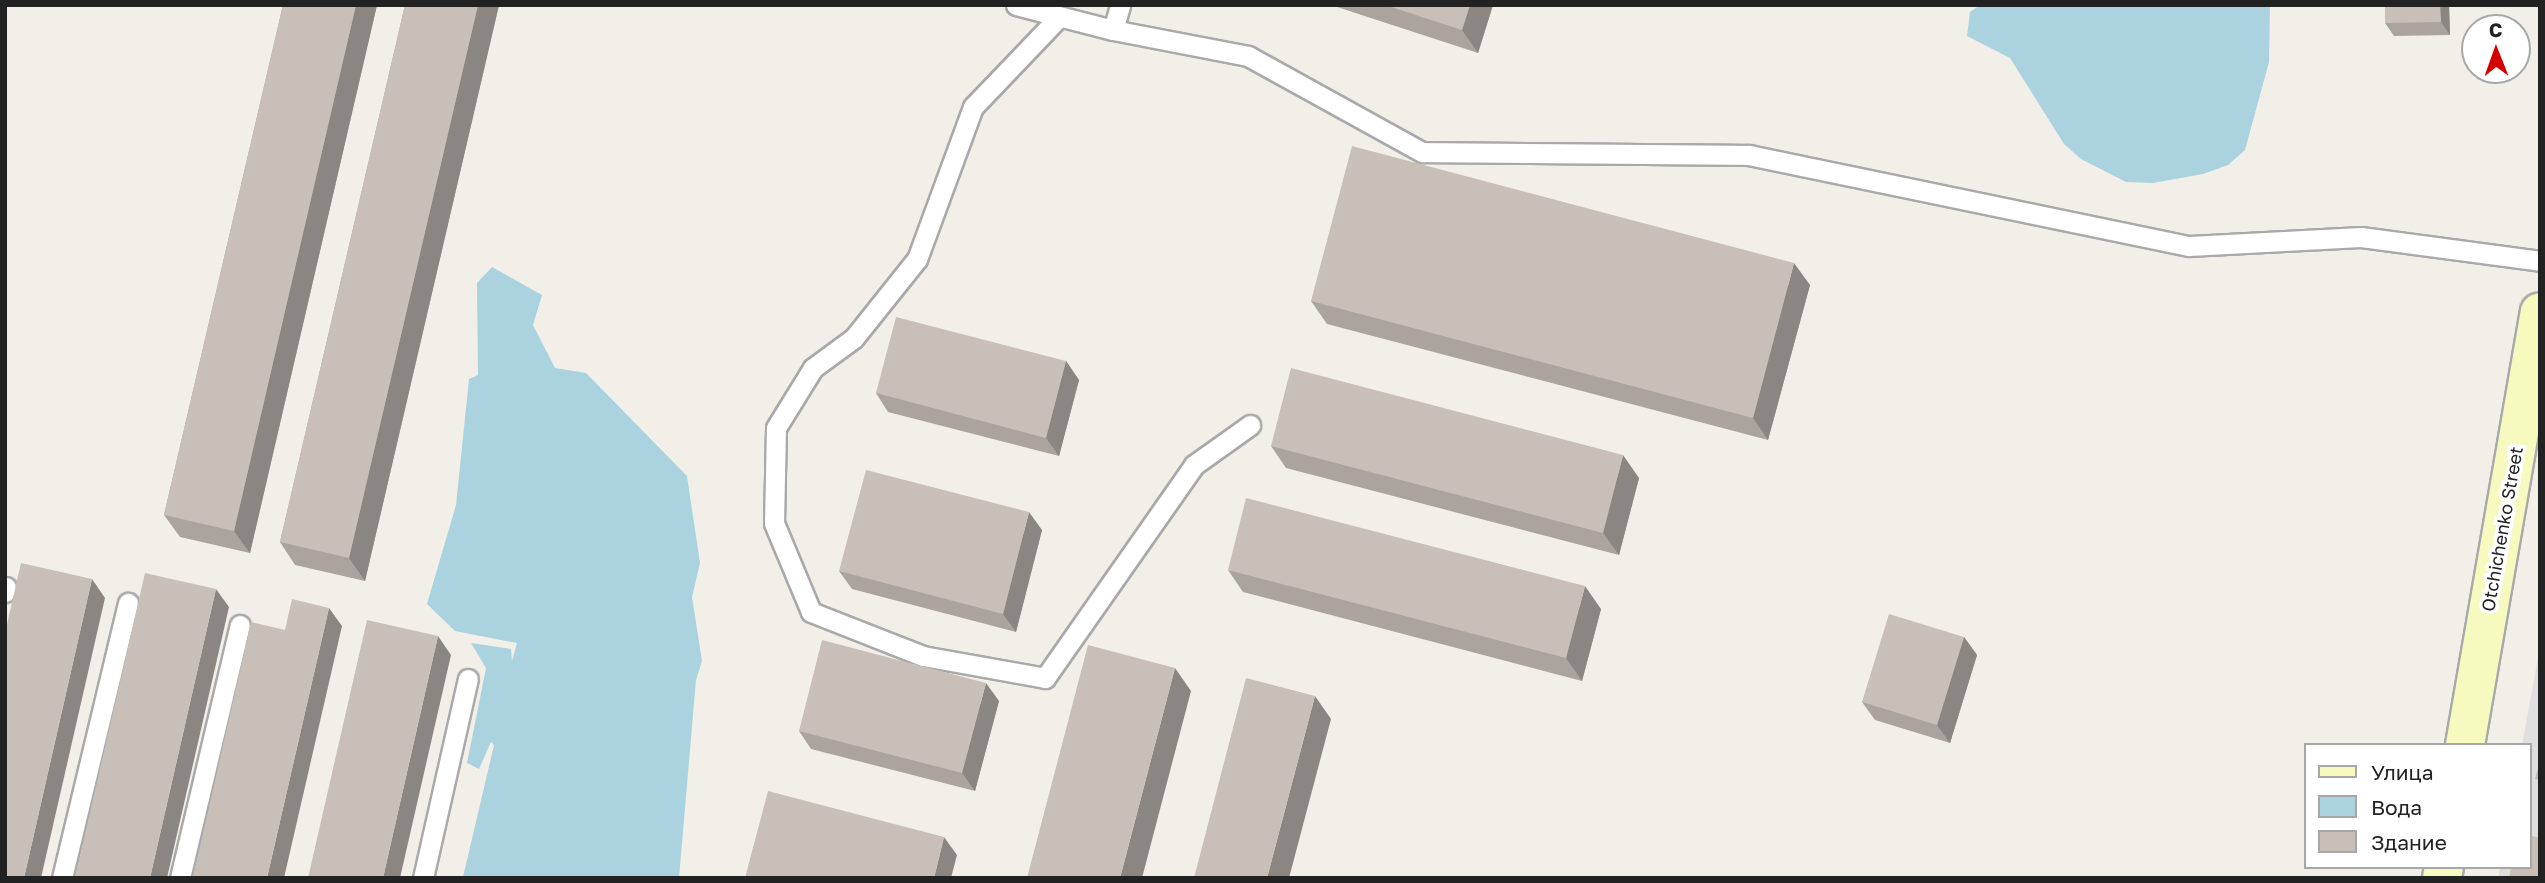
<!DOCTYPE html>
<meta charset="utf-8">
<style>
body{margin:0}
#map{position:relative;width:2545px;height:883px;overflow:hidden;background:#f2efe9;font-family:"Golos Text",sans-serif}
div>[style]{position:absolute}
.residential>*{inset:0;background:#e0dfdf}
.water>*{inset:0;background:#aad3df}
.roads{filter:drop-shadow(2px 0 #a9a9a9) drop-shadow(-2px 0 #a9a9a9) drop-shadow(0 2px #a9a9a9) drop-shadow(0 -2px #a9a9a9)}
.lane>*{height:19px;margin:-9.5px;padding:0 9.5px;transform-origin:9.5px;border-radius:9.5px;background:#fff}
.secondary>*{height:38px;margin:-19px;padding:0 19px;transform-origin:19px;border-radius:19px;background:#f7fabf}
.wall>*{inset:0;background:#aba49e}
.shaded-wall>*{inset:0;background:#8b8681}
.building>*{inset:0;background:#c7bfb8}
span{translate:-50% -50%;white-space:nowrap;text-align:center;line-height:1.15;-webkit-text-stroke:7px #fff;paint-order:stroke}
.street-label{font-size:18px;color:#222}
.frame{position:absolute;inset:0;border:7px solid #222;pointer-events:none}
.legend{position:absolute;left:2304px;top:743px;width:228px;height:126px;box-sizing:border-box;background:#fff;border:2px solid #a7a7a7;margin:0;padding:9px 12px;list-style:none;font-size:21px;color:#222}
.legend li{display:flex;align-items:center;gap:14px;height:35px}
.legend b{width:35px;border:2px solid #a7a7a7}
.north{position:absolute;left:2461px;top:14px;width:70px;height:70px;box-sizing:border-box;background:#fff;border:2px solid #a7a7a7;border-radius:50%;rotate:359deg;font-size:19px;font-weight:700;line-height:28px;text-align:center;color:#222}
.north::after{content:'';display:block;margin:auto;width:24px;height:32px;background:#d40000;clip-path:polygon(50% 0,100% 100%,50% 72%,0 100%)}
</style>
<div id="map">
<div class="residential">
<i style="clip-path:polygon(2540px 647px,2540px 878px,2498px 878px,2500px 867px,2529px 867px,2529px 745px,2522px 745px)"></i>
</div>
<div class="water">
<i style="clip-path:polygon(1980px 5px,2270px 5px,2269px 62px,2245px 150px,2228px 165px,2203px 174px,2153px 183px,2126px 182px,2081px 159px,2064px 144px,2010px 58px,1967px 36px,1970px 12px)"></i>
<i style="clip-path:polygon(492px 267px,542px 295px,533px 325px,555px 368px,586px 373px,687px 476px,700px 563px,692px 597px,702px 661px,696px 680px,679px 878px,453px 878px,463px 877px,494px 745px,491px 742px,479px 769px,467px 763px,486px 668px,471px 643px,511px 649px,512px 661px,517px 643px,455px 631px,427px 604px,456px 505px,469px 379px,478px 375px,477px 283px)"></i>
</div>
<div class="roads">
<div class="lane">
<i style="left:1016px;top:5px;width:100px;rotate:14.5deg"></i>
<i style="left:1113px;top:30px;width:137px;rotate:10.9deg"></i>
<i style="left:1248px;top:56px;width:199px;rotate:28.9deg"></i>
<i style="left:1422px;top:152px;width:327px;rotate:0.5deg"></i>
<i style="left:1749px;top:155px;width:449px;rotate:11.7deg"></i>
<i style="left:2189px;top:246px;width:172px;rotate:-3deg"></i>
<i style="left:2361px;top:237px;width:181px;rotate:7.6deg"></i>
<i style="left:1059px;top:17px;width:124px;rotate:133.7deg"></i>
<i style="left:973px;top:107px;width:162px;rotate:110.2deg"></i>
<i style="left:917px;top:259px;width:101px;rotate:128.6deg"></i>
<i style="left:854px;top:338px;width:51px;rotate:143.8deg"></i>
<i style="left:813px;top:368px;width:70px;rotate:121.7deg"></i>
<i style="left:776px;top:428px;width:95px;rotate:91.2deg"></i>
<i style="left:774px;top:523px;width:96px;rotate:67.4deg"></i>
<i style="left:811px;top:612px;width:120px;rotate:21.4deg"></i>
<i style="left:923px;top:656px;width:124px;rotate:10.2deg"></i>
<i style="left:1045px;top:678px;width:260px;rotate:-55deg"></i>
<i style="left:1194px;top:465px;width:69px;rotate:-35.5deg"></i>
<i style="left:1113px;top:30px;width:26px;rotate:-74deg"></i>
<i style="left:5px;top:592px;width:5px;rotate:-79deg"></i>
<i style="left:62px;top:878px;width:283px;rotate:-76.5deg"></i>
<i style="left:180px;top:878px;width:260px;rotate:-76.7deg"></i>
<i style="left:423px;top:878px;width:204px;rotate:-77.3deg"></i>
</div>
<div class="secondary">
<i style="left:2465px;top:745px;width:439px;rotate:-80.2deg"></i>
<i style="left:2442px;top:878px;width:11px;rotate:-80deg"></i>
</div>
</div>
<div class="wall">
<i style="clip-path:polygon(283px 5px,377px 5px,250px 553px,180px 537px,164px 515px)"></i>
<i style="clip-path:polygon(405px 5px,499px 5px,365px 581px,295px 565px,280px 542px)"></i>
<i style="clip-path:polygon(1331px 5px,1493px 5px,1478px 53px)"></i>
<i style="clip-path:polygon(2449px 5px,2450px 35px,2394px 36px,2385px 23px)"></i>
<i style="clip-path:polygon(1810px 285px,1768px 440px,1327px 324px,1311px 301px)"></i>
<i style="clip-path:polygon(1066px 361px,1079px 380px,1059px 456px,888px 412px,876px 393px)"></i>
<i style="clip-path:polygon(1271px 446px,1639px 478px,1619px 555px,1286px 468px)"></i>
<i style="clip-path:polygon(1042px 530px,1016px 632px,852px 589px,839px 571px)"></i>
<i style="clip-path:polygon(1228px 570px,1601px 609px,1582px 681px,1243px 592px)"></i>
<i style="clip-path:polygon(1964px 637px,1977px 655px,1950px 743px,1875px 720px,1862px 702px)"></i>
<i style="clip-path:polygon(999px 701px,975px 791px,811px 749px,799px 731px)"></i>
</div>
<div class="shaded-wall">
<i style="clip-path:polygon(356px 5px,377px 5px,250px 553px,234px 531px)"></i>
<i style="clip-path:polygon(478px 5px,499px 5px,365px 581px,349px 558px)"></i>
<i style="clip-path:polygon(1470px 5px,1493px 5px,1478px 53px,1462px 30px)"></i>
<i style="clip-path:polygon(2440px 5px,2449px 5px,2450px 35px,2441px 22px)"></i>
<i style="clip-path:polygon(1794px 263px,1810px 285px,1768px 440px,1753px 418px)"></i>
<i style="clip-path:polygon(1066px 361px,1079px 380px,1059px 456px,1046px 438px)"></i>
<i style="clip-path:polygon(1623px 455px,1639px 478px,1619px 555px,1603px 533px)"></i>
<i style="clip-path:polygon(1029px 512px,1042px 530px,1016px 632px,1003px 614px)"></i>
<i style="clip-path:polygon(92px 579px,105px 598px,41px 878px,24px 878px)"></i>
<i style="clip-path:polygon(1585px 586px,1601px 609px,1582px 681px,1566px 658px)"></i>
<i style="clip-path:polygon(216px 589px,229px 607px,167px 878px,150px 878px)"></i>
<i style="clip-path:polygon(329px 608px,342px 626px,284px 878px,267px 878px)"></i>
<i style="clip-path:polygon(438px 636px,451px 655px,400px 878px,383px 878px)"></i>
<i style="clip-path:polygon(1964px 637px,1977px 655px,1950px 743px,1937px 725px)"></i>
<i style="clip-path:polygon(1175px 668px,1191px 691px,1142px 878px,1120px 878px)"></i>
<i style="clip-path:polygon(986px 683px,999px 701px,975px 791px,962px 773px)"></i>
<i style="clip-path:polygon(1315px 696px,1331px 719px,1289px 878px,1267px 878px)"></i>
<i style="clip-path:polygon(944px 837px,957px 855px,951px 878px,934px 878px)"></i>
</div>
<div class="building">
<i style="clip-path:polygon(283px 5px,356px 5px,234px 531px,164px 515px)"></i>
<i style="clip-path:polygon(405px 5px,478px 5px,349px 558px,280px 542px)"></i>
<i style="clip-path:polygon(1385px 5px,1470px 5px,1462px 30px)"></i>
<i style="clip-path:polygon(2385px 5px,2440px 5px,2441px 22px,2385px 23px)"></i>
<i style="clip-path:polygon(1352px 146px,1794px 263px,1753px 418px,1311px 301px)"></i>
<i style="clip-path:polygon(896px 317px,1066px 361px,1046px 438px,876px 393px)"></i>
<i style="clip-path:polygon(1291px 368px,1623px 455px,1603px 533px,1271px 446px)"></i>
<i style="clip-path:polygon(866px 470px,1029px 512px,1003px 614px,839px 571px)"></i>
<i style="clip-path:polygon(1246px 498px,1585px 586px,1566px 658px,1228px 570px)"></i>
<i style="clip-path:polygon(21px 563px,92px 579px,24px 878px,5px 878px,5px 633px)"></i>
<i style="clip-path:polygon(145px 573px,216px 589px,150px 878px,75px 878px)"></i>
<i style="clip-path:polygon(292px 599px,329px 608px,267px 878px,193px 878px,251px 622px,285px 630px)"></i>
<i style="clip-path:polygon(1889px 614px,1964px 637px,1937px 725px,1862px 702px)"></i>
<i style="clip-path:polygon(367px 620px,438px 636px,383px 878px,308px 878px)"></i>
<i style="clip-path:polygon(822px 640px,986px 683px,962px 773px,799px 731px)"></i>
<i style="clip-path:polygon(1088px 645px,1175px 668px,1120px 878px,1027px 878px)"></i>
<i style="clip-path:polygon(1246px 678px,1315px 696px,1267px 878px,1194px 878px)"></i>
<i style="clip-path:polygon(2540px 760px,2540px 780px,2535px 779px)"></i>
<i style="clip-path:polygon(768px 791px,944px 837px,934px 878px,745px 878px)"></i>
<i style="clip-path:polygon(2529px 835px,2540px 838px,2540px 878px,2509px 878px,2511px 867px,2529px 867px)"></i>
</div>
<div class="street-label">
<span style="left:2502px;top:529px;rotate:-80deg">Otchichenko Street</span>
</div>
<div class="frame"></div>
<ul class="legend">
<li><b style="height:9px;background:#f7fabf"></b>Улица</li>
<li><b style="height:19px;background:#aad3df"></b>Вода</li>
<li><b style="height:19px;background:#c7bfb8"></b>Здание</li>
</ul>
<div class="north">С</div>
</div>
